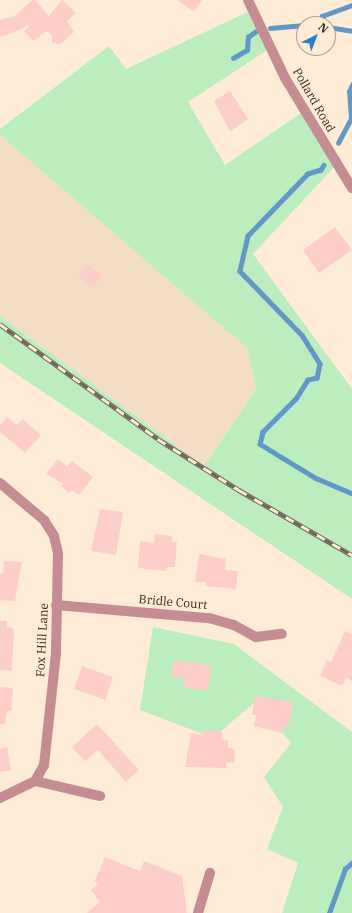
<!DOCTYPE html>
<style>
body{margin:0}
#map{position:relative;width:352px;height:913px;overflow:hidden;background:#ffecd7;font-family:"IBM Plex Serif",serif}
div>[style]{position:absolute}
.built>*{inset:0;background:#f3ddc4}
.green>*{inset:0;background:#bbedbf}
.stream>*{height:4.5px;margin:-2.25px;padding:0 2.25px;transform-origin:2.25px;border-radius:2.25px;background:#6298c7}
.building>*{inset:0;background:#fdcec7}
.minor>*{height:10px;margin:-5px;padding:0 5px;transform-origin:5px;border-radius:5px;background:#c58d92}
.rail>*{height:4.5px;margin-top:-2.25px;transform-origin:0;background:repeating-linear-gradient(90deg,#ffecd7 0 9px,#726659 0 18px);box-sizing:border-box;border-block:1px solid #726659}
span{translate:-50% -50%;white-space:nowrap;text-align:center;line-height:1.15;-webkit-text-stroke:3px #ffecd7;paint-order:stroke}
.street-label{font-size:12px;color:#332a20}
.north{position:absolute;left:296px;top:16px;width:40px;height:40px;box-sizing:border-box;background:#ffecd7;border:1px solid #ad9e8e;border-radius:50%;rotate:42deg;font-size:11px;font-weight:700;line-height:16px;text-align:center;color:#332a20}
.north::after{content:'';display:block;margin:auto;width:14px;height:18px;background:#2e7ccc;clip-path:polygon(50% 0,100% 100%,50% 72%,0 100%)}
</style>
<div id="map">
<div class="built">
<i style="clip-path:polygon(0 135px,247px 348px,256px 389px,204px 466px,0 316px)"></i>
</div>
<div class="green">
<i style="clip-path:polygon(252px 10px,272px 47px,188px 102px,225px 165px,304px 111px,338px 163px,253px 254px,352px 389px,352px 599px,0 363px,0 316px,204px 466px,256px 389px,247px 348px,0 135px,0 129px,109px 46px,126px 69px)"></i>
<i style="clip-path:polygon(153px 627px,234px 644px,352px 732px,352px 913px,282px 913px,298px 863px,267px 849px,283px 807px,264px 777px,291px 743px,256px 701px,213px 738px,140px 710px)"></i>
</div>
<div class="stream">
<i style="left:311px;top:24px;width:12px;rotate:-5deg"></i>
<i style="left:324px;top:24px;width:8px;rotate:-104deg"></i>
<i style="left:322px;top:16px;width:32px;rotate:-20deg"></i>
<i style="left:328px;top:27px;width:24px;rotate:9deg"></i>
<i style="left:270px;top:28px;width:34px;rotate:-5deg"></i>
<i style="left:233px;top:58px;width:16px;rotate:-30deg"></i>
<i style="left:247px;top:50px;width:13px;rotate:-86deg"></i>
<i style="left:248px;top:37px;width:9px;rotate:-36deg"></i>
<i style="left:338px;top:143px;width:27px;rotate:-62deg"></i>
<i style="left:351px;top:119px;width:27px;rotate:-94deg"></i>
<i style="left:349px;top:92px;width:8px;rotate:-67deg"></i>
<i style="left:324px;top:165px;width:6px;rotate:121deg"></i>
<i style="left:321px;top:170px;width:14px;rotate:163deg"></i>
<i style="left:308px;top:174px;width:86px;rotate:134.1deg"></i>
<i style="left:248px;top:236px;width:36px;rotate:103deg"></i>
<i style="left:240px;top:271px;width:89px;rotate:45.9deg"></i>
<i style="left:302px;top:335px;width:34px;rotate:58deg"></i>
<i style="left:320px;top:364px;width:14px;rotate:102deg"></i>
<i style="left:317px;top:378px;width:9px;rotate:167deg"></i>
<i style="left:308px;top:380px;width:22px;rotate:122deg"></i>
<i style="left:296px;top:399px;width:47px;rotate:135deg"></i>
<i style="left:263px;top:432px;width:12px;rotate:104deg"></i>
<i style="left:260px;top:444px;width:66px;rotate:31.3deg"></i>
<i style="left:316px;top:478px;width:39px;rotate:23deg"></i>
<i style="left:329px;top:913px;width:47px;rotate:-70deg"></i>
<i style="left:345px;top:869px;width:9px;rotate:-41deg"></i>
</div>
<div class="building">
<i style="clip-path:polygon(32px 0,35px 0,49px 16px,62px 0,76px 13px,67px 21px,74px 32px,61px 44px,52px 43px,52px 35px,47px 31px,33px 41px,24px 31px,29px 26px,28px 25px,22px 29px,0 37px,0 20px,15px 16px)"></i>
<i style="clip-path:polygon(177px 0,202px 0,194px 12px)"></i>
<i style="clip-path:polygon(230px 91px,248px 119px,230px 132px,214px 101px)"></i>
<i style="clip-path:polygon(335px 227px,352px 250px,319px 273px,303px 250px)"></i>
<i style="clip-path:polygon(86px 264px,102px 274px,94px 288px,78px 278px)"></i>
<i style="clip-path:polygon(7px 417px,17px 425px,22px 419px,41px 435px,25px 453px,0 432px,0 425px)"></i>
<i style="clip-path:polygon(58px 459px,67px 466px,72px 461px,93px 477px,79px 495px,72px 490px,69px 493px,61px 486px,63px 484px,46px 474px)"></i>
<i style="clip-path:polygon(100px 509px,123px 512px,116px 555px,91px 551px)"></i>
<i style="clip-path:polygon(155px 534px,172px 536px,172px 542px,177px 542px,175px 567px,167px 567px,166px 571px,138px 568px,140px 541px,154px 543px)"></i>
<i style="clip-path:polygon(199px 554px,226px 559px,225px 570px,238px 571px,236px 589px,206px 586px,206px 582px,195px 582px)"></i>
<i style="clip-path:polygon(4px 561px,22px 562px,15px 601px,0 600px,0 573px,3px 573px)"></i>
<i style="clip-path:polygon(0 621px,7px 621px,7px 627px,13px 628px,14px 632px,12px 671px,0 670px)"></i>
<i style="clip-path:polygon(345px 631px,352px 634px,352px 681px,346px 678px,342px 686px,320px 676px,327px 660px,331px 662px)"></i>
<i style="clip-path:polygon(173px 661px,211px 665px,208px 690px,184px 688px,185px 679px,172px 678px)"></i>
<i style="clip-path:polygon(82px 666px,113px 677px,105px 700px,74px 689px)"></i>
<i style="clip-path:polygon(0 687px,13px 688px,11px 711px,7px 711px,5px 724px,0 724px)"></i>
<i style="clip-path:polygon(255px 696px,293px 702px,288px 728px,283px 727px,282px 733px,254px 726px,256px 715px,252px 715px)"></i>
<i style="clip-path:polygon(97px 724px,139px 770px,126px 782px,98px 750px,85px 761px,72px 747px)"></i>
<i style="clip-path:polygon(204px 730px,222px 732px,222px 739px,228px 740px,228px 748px,235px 749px,234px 763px,226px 762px,226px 768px,185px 767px,191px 733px,203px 735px)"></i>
<i style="clip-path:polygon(7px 747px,11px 770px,0 772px,0 749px)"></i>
<i style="clip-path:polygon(105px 857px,140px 871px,144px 861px,182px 876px,187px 913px,87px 913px,100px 902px,91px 890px,96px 886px,97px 883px,95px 881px)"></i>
</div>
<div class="minor">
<i style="left:248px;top:0;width:86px;rotate:64.6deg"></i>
<i style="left:285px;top:78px;width:129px;rotate:58.7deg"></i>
<i style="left:0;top:483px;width:57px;rotate:40.1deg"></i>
<i style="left:44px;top:520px;width:19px;rotate:58deg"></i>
<i style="left:54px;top:536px;width:18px;rotate:77deg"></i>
<i style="left:58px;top:554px;width:99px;rotate:91.2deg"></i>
<i style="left:56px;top:653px;width:113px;rotate:96.1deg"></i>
<i style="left:44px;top:765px;width:18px;rotate:119deg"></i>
<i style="left:35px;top:781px;width:39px;rotate:154deg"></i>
<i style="left:56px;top:605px;width:154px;rotate:4.9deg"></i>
<i style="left:209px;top:618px;width:26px;rotate:16deg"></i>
<i style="left:234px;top:625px;width:25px;rotate:29deg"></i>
<i style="left:256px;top:637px;width:26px;rotate:-7deg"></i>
<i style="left:35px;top:781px;width:67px;rotate:13deg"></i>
<i style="left:198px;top:913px;width:42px;rotate:-73.3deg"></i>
</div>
<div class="rail">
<i style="left:0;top:324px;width:195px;rotate:36deg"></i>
<i style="left:158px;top:439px;width:96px;rotate:32.2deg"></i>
<i style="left:239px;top:490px;width:130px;rotate:29.9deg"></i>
</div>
<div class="street-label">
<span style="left:314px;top:100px;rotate:60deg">Pollard Road</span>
<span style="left:173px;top:602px;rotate:5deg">Bridle Court</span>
<span style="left:42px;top:640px;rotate:-87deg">Fox Hill Lane</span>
</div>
<div class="north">N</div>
</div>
